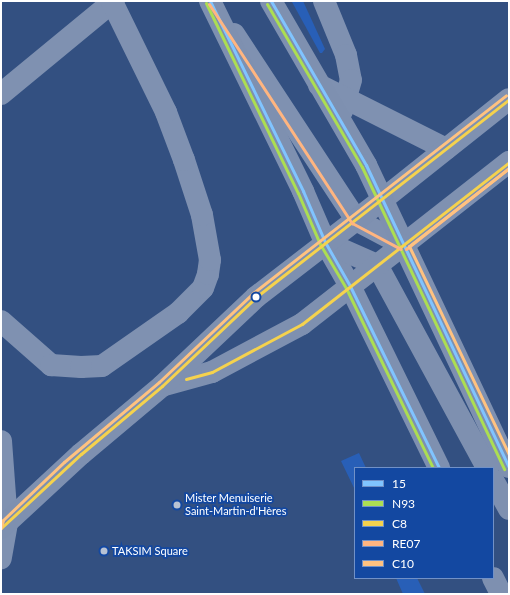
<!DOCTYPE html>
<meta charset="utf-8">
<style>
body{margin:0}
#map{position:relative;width:510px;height:595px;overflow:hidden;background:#335081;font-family:Lato,sans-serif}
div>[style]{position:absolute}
.green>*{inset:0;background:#285fb7}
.minor>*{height:22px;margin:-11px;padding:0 11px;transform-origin:11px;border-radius:11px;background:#7f91b1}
.major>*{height:22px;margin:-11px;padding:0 11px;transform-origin:11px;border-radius:11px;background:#7e90b0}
.bus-1>*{height:3px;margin:-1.5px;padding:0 1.5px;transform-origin:1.5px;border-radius:1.5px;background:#80c4ff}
.bus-2>*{height:3px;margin:-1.5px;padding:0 1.5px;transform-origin:1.5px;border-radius:1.5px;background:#acde52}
.bus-3>*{height:3px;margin:-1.5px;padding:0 1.5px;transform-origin:1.5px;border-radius:1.5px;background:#f5d24d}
.bus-4>*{height:3px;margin:-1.5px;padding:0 1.5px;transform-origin:1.5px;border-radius:1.5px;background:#ffb580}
.bus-5>*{height:3px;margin:-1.5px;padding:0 1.5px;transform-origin:1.5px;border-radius:1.5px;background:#ffc280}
.dots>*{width:11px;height:11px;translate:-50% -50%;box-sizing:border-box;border:2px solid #1348a1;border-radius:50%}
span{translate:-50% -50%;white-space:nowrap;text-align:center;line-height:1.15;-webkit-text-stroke:3.5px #1348a1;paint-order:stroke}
.poi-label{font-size:11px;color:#fff}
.left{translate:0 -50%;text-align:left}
.frame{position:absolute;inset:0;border:2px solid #fff;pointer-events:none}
.legend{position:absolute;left:354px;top:467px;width:140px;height:112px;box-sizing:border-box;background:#1348a1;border:1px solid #7191c7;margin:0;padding:5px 7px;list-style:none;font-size:12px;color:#fff}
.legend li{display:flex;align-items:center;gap:8px;height:20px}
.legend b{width:20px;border:1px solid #7191c7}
</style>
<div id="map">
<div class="green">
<i style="clip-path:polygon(303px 1px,325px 49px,322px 53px,320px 53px,292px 2px)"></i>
<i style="clip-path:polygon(359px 453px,366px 468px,355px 468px,355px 490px,341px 461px)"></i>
<i style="clip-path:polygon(396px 578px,417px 578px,425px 594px,403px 594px)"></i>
</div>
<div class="minor">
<i style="left:324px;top:1px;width:58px;rotate:67.8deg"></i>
<i style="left:346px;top:55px;width:25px;rotate:79deg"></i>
<i style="left:351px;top:80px;width:32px;rotate:106deg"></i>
<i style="left:234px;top:34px;width:222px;rotate:56.7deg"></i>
<i style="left:356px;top:220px;width:53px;rotate:28deg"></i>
<i style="left:403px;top:245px;width:135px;rotate:-38.1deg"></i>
<i style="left:319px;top:85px;width:142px;rotate:26.7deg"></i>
<i style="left:1px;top:94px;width:146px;rotate:-39.5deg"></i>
<i style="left:382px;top:200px;width:162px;rotate:-38.5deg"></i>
<i style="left:1px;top:321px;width:67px;rotate:41.3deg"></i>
<i style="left:51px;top:365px;width:30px;rotate:4deg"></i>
<i style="left:81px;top:367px;width:21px;rotate:-3deg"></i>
<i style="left:102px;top:366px;width:93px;rotate:-34.9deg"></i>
<i style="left:178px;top:313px;width:35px;rotate:-45deg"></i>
<i style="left:203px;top:288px;width:15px;rotate:-70deg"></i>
<i style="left:208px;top:274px;width:14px;rotate:-82deg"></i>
<i style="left:210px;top:260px;width:46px;rotate:-100.1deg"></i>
<i style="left:202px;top:215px;width:58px;rotate:-108.1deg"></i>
<i style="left:184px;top:160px;width:51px;rotate:-110.6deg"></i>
<i style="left:166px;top:112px;width:123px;rotate:-116.1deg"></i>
<i style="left:1px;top:441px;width:82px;rotate:85.8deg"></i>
<i style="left:7px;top:523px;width:36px;rotate:100deg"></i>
</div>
<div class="major">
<i style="left:210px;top:1px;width:212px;rotate:63.9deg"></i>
<i style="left:303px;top:191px;width:56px;rotate:66.7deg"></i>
<i style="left:325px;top:242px;width:51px;rotate:60.4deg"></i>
<i style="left:350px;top:286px;width:203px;rotate:63.9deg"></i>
<i style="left:271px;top:1px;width:190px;rotate:59.9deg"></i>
<i style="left:366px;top:165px;width:334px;rotate:64.7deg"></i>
<i style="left:325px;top:242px;width:57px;rotate:23.9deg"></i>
<i style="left:377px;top:265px;width:231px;rotate:61.5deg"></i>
<i style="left:165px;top:385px;width:49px;rotate:-15.5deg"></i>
<i style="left:212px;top:372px;width:102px;rotate:-28.1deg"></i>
<i style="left:302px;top:324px;width:128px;rotate:-38deg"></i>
<i style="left:493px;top:480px;width:33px;rotate:61deg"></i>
<i style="left:1px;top:528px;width:109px;rotate:-42.8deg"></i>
<i style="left:81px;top:454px;width:106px;rotate:-40deg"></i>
<i style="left:162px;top:386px;width:129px;rotate:-43.4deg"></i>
<i style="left:256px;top:297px;width:159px;rotate:-37.6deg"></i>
<i style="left:493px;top:578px;width:18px;rotate:63deg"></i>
</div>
<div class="bus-1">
<i style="left:210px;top:1px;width:212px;rotate:63.9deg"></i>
<i style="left:303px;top:191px;width:56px;rotate:66.7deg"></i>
<i style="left:325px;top:242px;width:51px;rotate:60.4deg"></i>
<i style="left:350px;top:286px;width:203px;rotate:63.9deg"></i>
<i style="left:271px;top:1px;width:190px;rotate:59.9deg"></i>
<i style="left:366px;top:165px;width:334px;rotate:64.7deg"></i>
</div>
<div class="bus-2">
<i style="left:206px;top:3px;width:211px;rotate:64.2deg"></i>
<i style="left:298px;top:193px;width:56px;rotate:66.7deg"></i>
<i style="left:320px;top:244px;width:51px;rotate:59.4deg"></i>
<i style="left:346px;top:288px;width:200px;rotate:64.2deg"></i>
<i style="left:267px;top:4px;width:189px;rotate:59.8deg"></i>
<i style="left:362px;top:167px;width:334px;rotate:64.8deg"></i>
</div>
<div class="bus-3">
<i style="left:186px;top:379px;width:27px;rotate:-15deg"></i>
<i style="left:212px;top:372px;width:102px;rotate:-28.1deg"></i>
<i style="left:302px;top:324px;width:263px;rotate:-38deg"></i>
<i style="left:1px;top:528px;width:109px;rotate:-42.8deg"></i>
<i style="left:81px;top:454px;width:106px;rotate:-40deg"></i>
<i style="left:162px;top:386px;width:129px;rotate:-43.4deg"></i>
<i style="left:256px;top:297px;width:321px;rotate:-38deg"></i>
</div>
<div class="bus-4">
<i style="left:209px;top:4px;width:262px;rotate:56.9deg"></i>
<i style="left:352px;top:223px;width:55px;rotate:28deg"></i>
<i style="left:406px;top:249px;width:131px;rotate:-38.2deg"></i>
</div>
<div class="bus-5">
<i style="left:509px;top:168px;width:127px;rotate:142deg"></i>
<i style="left:409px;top:246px;width:232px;rotate:64.4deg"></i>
<i style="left:1px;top:528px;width:8px;rotate:-76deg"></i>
<i style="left:3px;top:520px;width:84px;rotate:-43.6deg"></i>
<i style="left:64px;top:462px;width:124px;rotate:-40.1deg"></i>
<i style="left:159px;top:382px;width:129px;rotate:-43.4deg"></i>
<i style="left:253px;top:293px;width:321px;rotate:-38deg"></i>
</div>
<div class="dots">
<i style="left:256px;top:297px;background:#fff"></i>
<i style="left:177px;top:505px;background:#b8c2d3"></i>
<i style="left:104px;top:551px;background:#b8c2d3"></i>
</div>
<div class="poi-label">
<span class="left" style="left:185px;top:505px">Mister Menuiserie<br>Saint-Martin-d'Hères</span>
<span class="left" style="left:112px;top:551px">TAKSIM Square</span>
</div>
<div class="frame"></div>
<ul class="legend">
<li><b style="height:5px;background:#80c4ff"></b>15</li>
<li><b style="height:5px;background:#acde52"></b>N93</li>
<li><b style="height:5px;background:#f5d24d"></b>C8</li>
<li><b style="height:5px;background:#ffb580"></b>RE07</li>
<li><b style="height:5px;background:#ffc280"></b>C10</li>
</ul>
</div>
